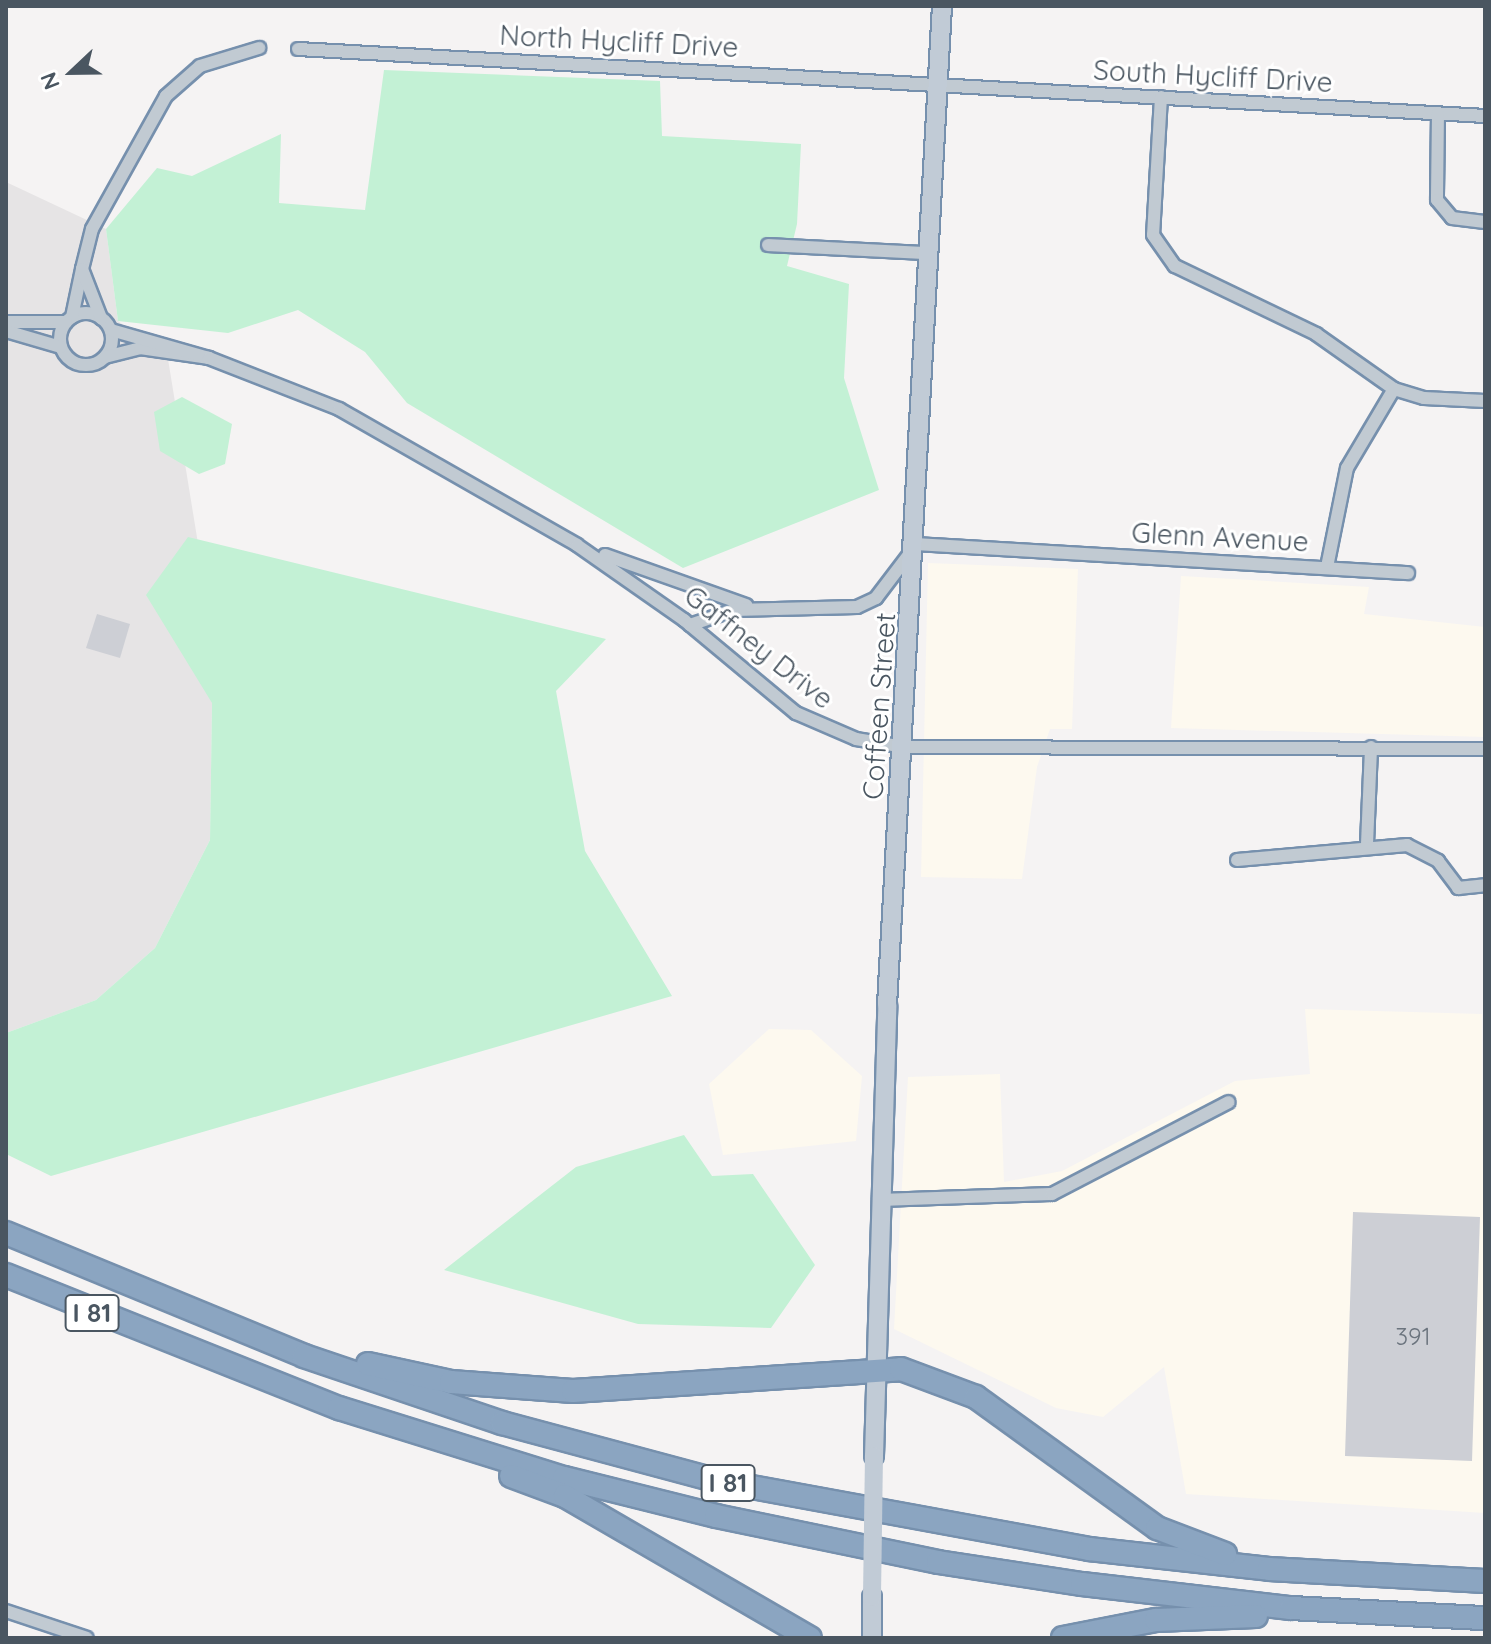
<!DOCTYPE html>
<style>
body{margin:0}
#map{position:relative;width:1491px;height:1644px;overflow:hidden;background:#f5f3f3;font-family:Quicksand,sans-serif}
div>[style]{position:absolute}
.commercial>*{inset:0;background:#fdf9ef}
.education>*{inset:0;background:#e6e4e5}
.green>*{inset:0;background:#c3f1d5}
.building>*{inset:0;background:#cdcfd5}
.roads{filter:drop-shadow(2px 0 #7690ad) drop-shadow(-2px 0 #7690ad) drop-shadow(0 2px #7690ad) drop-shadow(0 -2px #7690ad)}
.street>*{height:12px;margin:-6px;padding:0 6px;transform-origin:6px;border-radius:6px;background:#c1cad2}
.street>.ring{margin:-6px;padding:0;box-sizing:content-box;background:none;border:12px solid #c1cad2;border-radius:50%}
.secondary>*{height:18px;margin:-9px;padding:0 9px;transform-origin:9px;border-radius:9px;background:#c1cbd6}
.highway>*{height:22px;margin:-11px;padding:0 11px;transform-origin:11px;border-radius:11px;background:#8ba5c1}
.secondary-bridge>*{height:18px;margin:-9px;padding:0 9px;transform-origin:9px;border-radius:9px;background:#c1cbd6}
span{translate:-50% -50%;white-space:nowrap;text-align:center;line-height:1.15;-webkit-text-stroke:6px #fff;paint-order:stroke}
.number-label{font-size:24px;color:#6b747e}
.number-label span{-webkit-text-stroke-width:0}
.shield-label span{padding:2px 6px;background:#fff;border:2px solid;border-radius:6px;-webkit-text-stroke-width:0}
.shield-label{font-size:26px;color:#4a5661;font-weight:700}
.street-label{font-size:28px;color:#4a5661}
.frame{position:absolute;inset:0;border:8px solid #4a5661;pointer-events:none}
.north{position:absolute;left:32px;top:32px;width:80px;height:80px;-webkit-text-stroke:6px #fff;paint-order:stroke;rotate:248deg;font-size:22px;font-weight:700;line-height:32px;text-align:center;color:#4a5661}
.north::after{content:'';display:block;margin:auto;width:28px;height:36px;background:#4a5661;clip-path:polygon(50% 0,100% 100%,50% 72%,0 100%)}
</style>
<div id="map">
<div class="commercial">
<i style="clip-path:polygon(928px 563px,1078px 569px,1072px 729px,1050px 729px,1037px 767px,1022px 879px,921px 877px)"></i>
<i style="clip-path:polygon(1181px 576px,1369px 587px,1364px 614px,1485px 627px,1485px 737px,1171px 728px)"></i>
<i style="clip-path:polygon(1305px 1009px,1482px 1014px,1485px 1513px,1186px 1494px,1164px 1367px,1103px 1417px,1056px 1408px,894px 1329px,908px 1077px,1000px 1074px,1004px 1182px,1062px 1171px,1235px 1081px,1310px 1074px)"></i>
<i style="clip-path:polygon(769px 1029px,811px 1030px,862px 1076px,856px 1141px,723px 1155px,709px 1084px)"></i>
</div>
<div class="education">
<i style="clip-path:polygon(6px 182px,106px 229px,118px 321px,168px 359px,201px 562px,212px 703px,210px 840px,155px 948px,96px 1000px,6px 1033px)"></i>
</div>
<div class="green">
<i style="clip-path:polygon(384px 70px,660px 81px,662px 136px,801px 144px,797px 224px,787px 266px,849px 284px,844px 378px,879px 490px,683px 568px,407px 403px,365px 352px,298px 310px,228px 333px,118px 321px,106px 229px,157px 168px,192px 176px,281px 134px,279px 203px,365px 210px)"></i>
<i style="clip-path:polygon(182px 397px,232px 424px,225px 464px,199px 474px,160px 451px,154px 412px)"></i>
<i style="clip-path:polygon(188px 537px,606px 639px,556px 691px,585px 851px,672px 996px,51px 1176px,6px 1154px,6px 1033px,96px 1000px,155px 948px,210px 840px,212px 703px,146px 595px)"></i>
<i style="clip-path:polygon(684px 1135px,712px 1176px,753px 1174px,815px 1265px,771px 1328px,638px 1324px,444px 1270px,576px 1167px)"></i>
</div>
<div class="building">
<i style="clip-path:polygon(97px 614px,130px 624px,120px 658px,86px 648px)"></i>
<i style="clip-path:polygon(1353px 1212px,1480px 1217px,1472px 1461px,1345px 1456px)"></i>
</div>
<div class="roads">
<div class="street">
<i style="left:298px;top:49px;width:1189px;rotate:3.23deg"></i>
<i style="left:1161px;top:97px;width:138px;rotate:93.3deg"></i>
<i style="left:1153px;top:235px;width:38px;rotate:55deg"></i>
<i style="left:1175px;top:266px;width:157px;rotate:25.7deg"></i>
<i style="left:1316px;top:334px;width:95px;rotate:35.2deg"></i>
<i style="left:1394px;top:389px;width:31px;rotate:17deg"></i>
<i style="left:1424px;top:398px;width:61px;rotate:2.8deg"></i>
<i style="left:1438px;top:113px;width:87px;rotate:90.7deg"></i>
<i style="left:1437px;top:200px;width:23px;rotate:50deg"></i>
<i style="left:1452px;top:218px;width:33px;rotate:7deg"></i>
<i style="left:768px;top:245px;width:160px;rotate:2.9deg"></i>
<i style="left:82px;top:269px;width:41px;rotate:-76deg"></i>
<i style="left:92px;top:229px;width:152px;rotate:-60.9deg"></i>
<i style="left:166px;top:96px;width:45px;rotate:-41.4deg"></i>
<i style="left:200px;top:66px;width:62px;rotate:-17deg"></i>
<i class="ring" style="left:60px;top:313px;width:40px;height:40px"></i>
<i style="left:72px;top:317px;width:49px;rotate:-78.2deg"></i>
<i style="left:82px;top:269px;width:53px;rotate:68.8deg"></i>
<i style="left:6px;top:322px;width:60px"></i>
<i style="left:6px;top:331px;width:57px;rotate:16.2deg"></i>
<i style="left:105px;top:357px;width:36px;rotate:-14deg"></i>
<i style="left:140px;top:348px;width:70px;rotate:8.2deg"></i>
<i style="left:209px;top:358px;width:102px;rotate:-164.1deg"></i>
<i style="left:209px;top:358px;width:140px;rotate:21.4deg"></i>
<i style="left:339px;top:409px;width:274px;rotate:29.7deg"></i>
<i style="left:577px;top:545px;width:131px;rotate:35deg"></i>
<i style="left:684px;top:620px;width:146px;rotate:39.7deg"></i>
<i style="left:796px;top:713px;width:65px;rotate:23.4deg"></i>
<i style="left:856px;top:739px;width:50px;rotate:9.3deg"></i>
<i style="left:905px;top:747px;width:580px;rotate:0.2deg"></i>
<i style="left:605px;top:555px;width:150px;rotate:19.5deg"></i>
<i style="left:1327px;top:567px;width:101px;rotate:-78.6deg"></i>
<i style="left:1347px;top:468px;width:92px;rotate:-59.3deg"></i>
<i style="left:690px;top:625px;width:46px;rotate:-18.8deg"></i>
<i style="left:734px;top:610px;width:123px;rotate:-1.4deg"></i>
<i style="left:857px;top:607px;width:21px;rotate:-25deg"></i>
<i style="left:876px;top:598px;width:68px;rotate:-52.8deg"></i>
<i style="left:917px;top:544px;width:492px;rotate:3.4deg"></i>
<i style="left:1367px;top:844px;width:97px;rotate:-87.6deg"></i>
<i style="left:1237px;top:860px;width:171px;rotate:-5deg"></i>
<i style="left:1407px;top:845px;width:35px;rotate:27deg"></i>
<i style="left:1438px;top:861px;width:34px;rotate:53deg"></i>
<i style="left:1458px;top:888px;width:27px;rotate:-6deg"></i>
<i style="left:879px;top:1200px;width:173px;rotate:-2deg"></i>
<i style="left:1052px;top:1194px;width:199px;rotate:-27.5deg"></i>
<i style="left:6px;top:1611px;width:85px;rotate:18.4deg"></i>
</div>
<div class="secondary">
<i style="left:874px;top:1456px;width:451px;rotate:-88.3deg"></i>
<i style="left:887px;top:1005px;width:1001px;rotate:-86.85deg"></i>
<i style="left:872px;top:1597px;width:41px;rotate:90deg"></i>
</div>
<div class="highway">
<i style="left:6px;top:1233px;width:322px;rotate:22.4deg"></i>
<i style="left:304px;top:1356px;width:209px;rotate:18.7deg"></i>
<i style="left:502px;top:1423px;width:225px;rotate:15deg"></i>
<i style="left:719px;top:1481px;width:376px;rotate:10.4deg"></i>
<i style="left:1089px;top:1549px;width:181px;rotate:6.3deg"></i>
<i style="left:1269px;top:1569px;width:216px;rotate:3.2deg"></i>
<i style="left:6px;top:1275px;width:359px;rotate:21.8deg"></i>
<i style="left:339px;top:1408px;width:236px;rotate:17.3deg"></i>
<i style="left:564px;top:1478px;width:157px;rotate:14deg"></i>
<i style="left:716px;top:1516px;width:227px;rotate:11.7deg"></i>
<i style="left:938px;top:1562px;width:146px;rotate:8.7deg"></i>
<i style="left:1082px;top:1584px;width:210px;rotate:6.6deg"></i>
<i style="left:1291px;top:1608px;width:194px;rotate:3deg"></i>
<i style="left:368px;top:1364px;width:85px;rotate:12.2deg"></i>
<i style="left:451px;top:1382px;width:122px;rotate:4.2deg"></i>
<i style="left:573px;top:1391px;width:329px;rotate:-3.8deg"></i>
<i style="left:901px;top:1369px;width:80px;rotate:20.5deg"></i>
<i style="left:976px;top:1397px;width:223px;rotate:35.9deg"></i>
<i style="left:1157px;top:1528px;width:73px;rotate:20.9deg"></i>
<i style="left:511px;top:1476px;width:58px;rotate:20.3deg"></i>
<i style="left:565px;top:1496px;width:283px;rotate:30.1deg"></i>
<i style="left:1063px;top:1638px;width:95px;rotate:-11deg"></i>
<i style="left:1156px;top:1620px;width:100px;rotate:-2.3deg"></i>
</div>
</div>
<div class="secondary-bridge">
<i style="left:872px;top:1597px;width:141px;rotate:-89.2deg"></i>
</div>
<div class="number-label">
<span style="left:1413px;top:1337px">391</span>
</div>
<div class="shield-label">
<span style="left:92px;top:1313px">I 81</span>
<span style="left:728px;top:1483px">I 81</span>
</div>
<div class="street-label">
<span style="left:619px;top:41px;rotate:3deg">North Hycliff Drive</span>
<span style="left:1213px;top:76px;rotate:3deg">South Hycliff Drive</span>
<span style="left:1220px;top:537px;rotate:3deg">Glenn Avenue</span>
<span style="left:759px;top:647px;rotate:38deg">Gaffney Drive</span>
<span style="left:879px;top:706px;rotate:-86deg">Coffeen Street</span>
</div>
<div class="frame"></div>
<div class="north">N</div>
</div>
